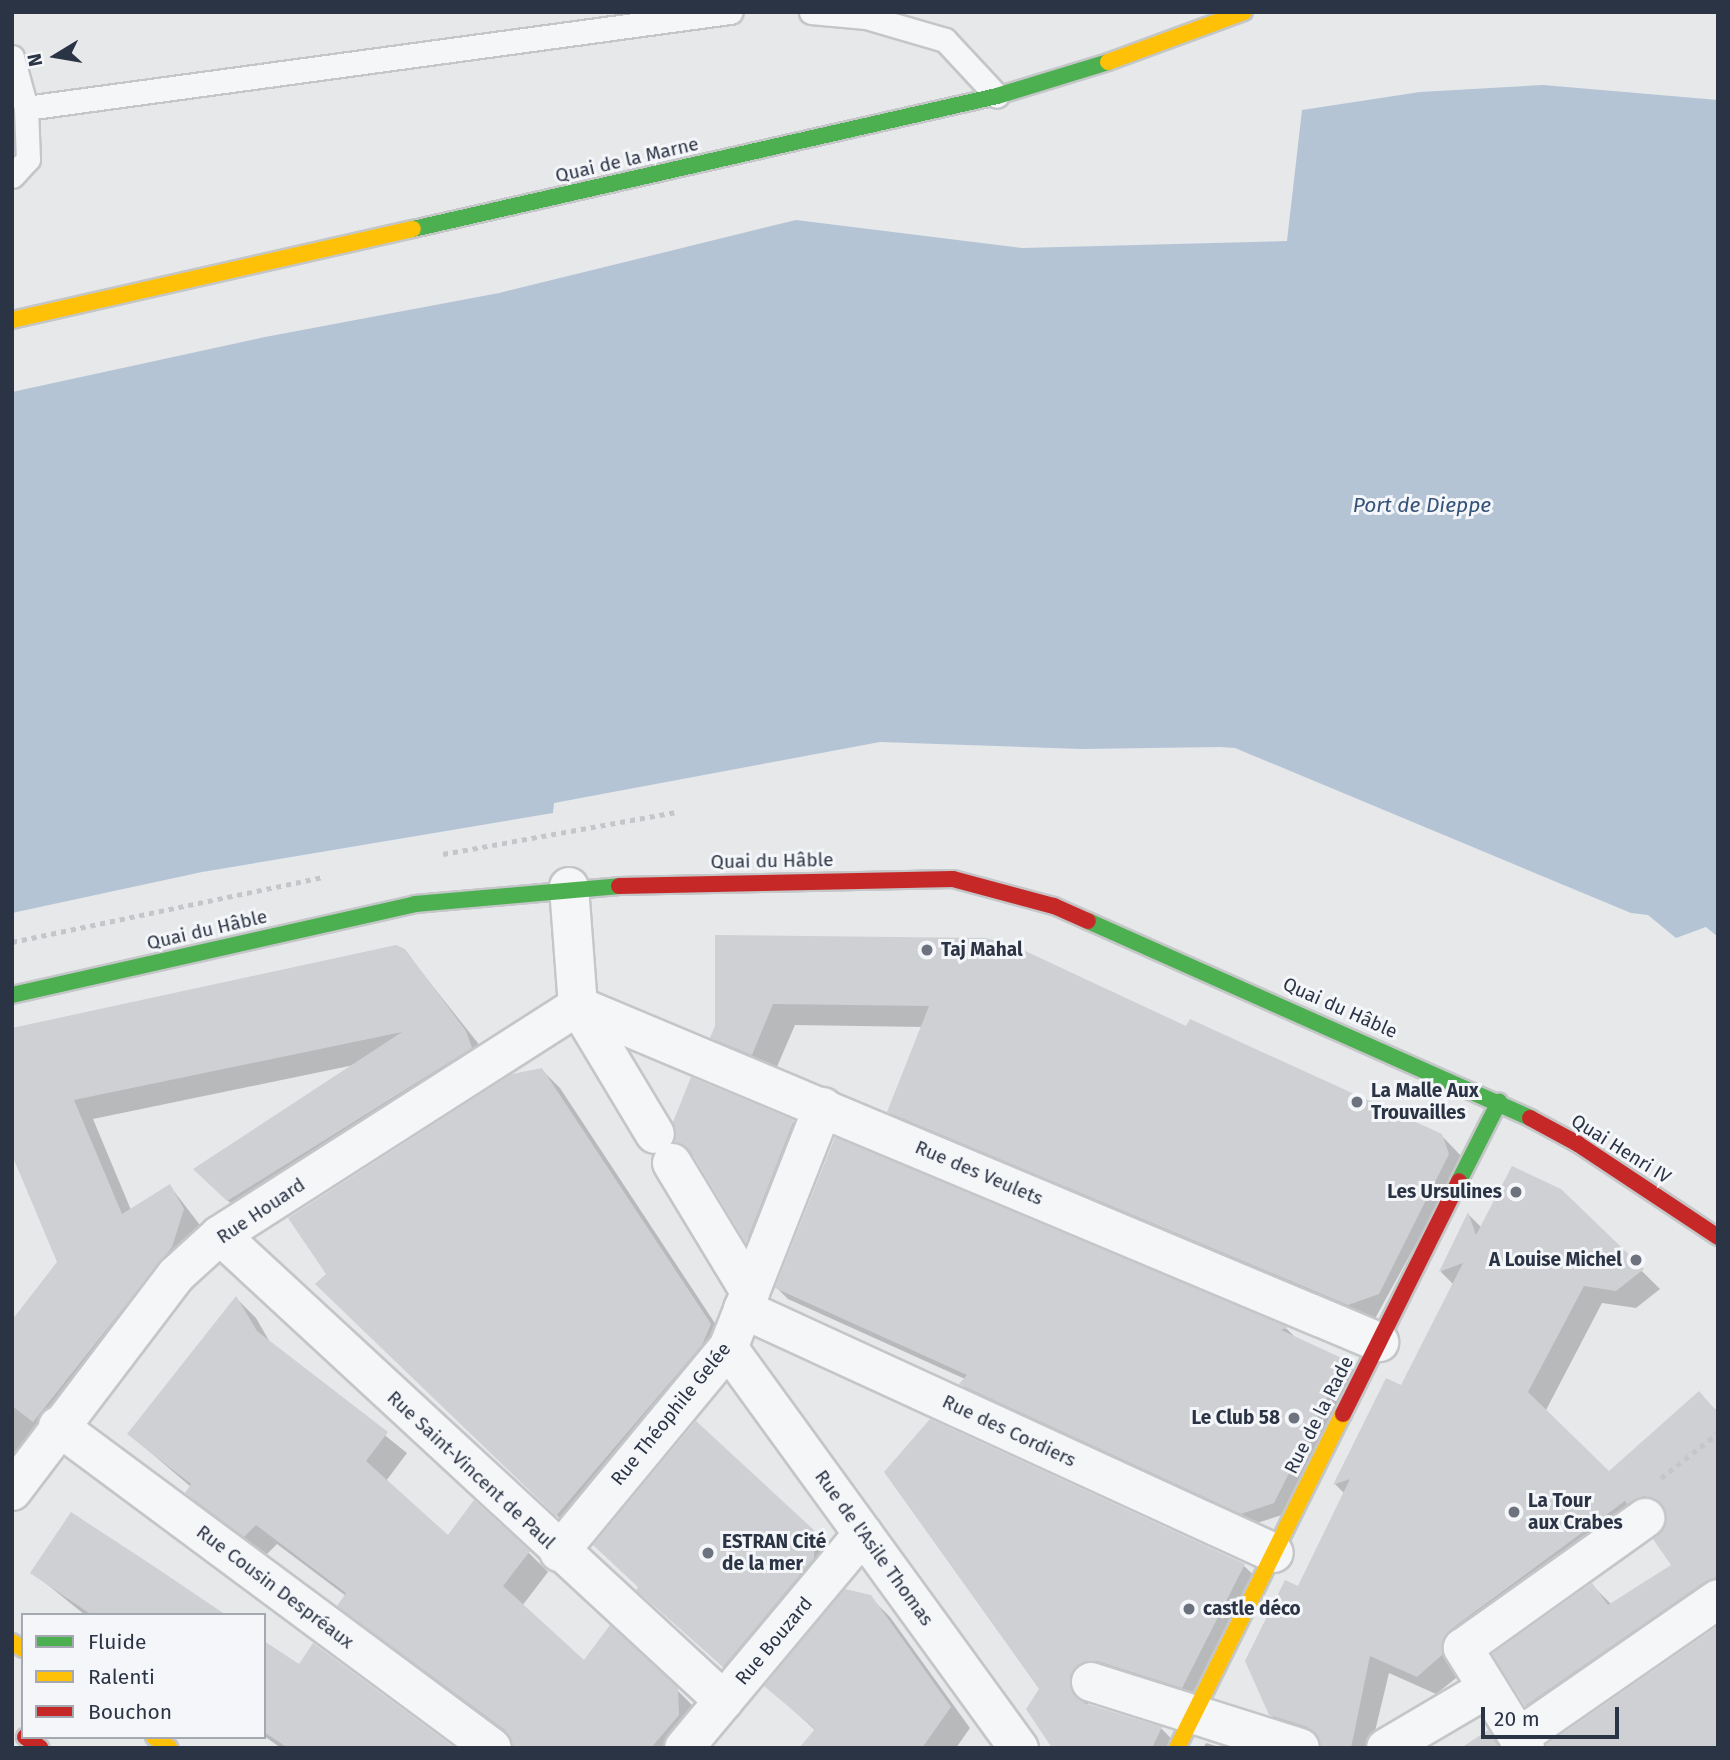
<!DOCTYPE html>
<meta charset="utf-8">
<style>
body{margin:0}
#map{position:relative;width:1730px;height:1760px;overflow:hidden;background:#e6e8ea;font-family:"Fira Sans",sans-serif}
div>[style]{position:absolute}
.water>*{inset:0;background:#b4c4d5}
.shadow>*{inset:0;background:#0003}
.building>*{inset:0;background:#ced0d3}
.path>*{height:4.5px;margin-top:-2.25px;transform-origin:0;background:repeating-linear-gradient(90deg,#c5c6ca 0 5px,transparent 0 10px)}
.roads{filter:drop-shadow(2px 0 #c4c6c8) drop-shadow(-2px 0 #c4c6c8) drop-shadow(0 2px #c4c6c8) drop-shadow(0 -2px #c4c6c8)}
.lane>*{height:23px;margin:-11.5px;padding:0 11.5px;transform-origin:11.5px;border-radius:11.5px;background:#f5f6f7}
.street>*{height:38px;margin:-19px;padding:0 19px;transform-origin:19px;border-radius:19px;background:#f5f6f7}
.fast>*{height:16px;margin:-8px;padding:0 8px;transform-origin:8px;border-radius:8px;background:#4caf50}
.slow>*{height:16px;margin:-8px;padding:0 8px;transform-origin:8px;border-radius:8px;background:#ffc107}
.jam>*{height:16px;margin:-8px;padding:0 8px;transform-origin:8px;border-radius:8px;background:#c62828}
.dots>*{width:19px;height:19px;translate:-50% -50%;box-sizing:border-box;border:4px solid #f4f6f9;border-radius:50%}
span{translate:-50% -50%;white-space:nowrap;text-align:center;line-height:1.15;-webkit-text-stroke:6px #f4f6f9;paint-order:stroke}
.street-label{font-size:19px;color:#2b3445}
.poi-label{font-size:19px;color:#2b3445;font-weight:700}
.left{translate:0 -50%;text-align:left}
.right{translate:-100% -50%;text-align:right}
.water-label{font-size:21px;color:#34527a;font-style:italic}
.frame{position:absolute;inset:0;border:14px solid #2b3445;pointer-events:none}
.legend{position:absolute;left:21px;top:1613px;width:245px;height:126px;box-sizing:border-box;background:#f4f6f9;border:2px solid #a4a8b1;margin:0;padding:9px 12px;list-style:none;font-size:21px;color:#2b3445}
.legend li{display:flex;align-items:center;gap:14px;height:35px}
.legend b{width:35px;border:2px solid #a4a8b1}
.north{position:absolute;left:21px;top:21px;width:70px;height:70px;-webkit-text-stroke:5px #f4f6f9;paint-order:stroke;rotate:259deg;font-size:19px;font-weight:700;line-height:28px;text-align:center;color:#2b3445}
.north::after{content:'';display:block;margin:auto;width:24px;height:32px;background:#2b3445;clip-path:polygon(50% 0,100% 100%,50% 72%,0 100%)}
.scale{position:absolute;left:1481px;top:1707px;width:138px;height:32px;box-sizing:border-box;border:4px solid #2b3445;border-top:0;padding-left:9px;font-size:21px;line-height:24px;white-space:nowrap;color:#2b3445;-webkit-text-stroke:5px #f4f6f9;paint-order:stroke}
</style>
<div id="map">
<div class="water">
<i style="clip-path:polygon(1543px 85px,1718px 100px,1718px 937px,1706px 927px,1676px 938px,1648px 915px,1631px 913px,1235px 748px,1220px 747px,1082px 749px,880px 742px,554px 803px,553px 813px,202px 872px,12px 913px,12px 392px,265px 337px,499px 293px,796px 220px,1022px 248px,1287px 241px,1302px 110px,1420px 92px)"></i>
</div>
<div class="shadow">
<i style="clip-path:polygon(717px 937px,1187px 1028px,1441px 1135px,1463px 1158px,1371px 1326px,911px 1133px,889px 1112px,923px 1027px,795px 1025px,773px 1076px,734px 1059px,712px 1037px,717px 1026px)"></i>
<i style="clip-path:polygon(404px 950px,485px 1052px,248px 1220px,215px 1188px,354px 1065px,93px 1119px,131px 1210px,170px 1186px,203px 1229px,12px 1496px,12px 1323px,59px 1263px,12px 1030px)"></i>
<i style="clip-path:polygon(542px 1070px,560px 1088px,728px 1343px,575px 1533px,335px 1301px)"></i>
<i style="clip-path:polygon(793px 1122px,806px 1135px,759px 1254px,697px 1159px,677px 1141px)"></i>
<i style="clip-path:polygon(836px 1140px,1287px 1329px,1297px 1339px,1345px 1361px,1356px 1373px,1285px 1514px,1254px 1524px,972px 1395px,961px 1384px,965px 1379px,788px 1299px,777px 1288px)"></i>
<i style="clip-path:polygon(1560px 1190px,1660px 1289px,1636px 1308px,1602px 1303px,1545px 1412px,1609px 1474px,1699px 1394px,1718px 1412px,1718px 1604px,1545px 1724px,1526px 1705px,1495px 1654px,1592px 1585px,1612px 1605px,1674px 1565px,1663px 1514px,1436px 1694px,1389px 1673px,1371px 1748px,1321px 1748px,1289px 1733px,1270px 1714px,1299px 1588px,1345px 1494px,1335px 1484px,1387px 1381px,1402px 1388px,1454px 1285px,1441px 1272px,1469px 1215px,1482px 1228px)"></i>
<i style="clip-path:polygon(236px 1298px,256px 1318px,271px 1344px,407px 1453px,386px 1481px,448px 1537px,528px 1552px,548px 1572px,522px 1606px,584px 1662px,676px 1689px,697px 1710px,687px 1748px,514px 1748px,510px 1737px,359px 1626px,339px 1606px,346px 1596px,277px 1544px,265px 1556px,207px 1513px,187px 1493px,191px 1487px,129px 1434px)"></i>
<i style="clip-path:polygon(886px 1472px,1243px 1565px,1262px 1583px,1200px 1705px,1088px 1693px,1088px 1706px,1162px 1729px,1180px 1748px,1054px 1748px,1041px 1689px)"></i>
<i style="clip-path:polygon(813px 1532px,841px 1559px,751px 1692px,638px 1590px)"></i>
<i style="clip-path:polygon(33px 1573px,222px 1615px,85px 1615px)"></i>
<i style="clip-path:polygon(870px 1597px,890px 1617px,970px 1728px,956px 1748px,803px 1748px,816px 1731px,767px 1686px)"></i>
<i style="clip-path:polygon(264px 1643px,299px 1666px,452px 1748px,281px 1748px,264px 1736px)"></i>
<i style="clip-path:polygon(1488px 1732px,1503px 1748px,1465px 1748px)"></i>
<i style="clip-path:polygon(1206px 1743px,1223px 1748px,1203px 1748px)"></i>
</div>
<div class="building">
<i style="clip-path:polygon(715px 935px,985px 938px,1012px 945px,1186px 1026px,1190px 1019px,1442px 1134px,1449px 1154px,1379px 1294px,1348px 1305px,887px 1112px,929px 1006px,773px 1004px,752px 1055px,710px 1038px,715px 1026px)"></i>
<i style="clip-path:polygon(396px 945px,405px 949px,466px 1031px,472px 1048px,227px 1201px,193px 1169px,402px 1032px,74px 1100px,122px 1214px,170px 1184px,184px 1209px,172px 1247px,33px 1422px,12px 1406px,12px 1320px,57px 1262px,12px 1155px,12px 1028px)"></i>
<i style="clip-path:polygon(542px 1068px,711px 1324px,702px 1345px,556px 1516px,315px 1284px,326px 1274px,288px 1218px,512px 1074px)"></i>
<i style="clip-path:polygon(691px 1077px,794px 1120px,746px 1243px,691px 1152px,675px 1142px,673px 1122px)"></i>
<i style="clip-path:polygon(835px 1137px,1288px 1327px,1281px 1330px,1346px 1360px,1274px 1503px,1241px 1514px,959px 1384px,967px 1375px,775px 1288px)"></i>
<i style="clip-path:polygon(1512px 1166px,1561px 1189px,1644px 1269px,1616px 1291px,1584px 1286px,1528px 1392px,1609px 1471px,1699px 1391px,1718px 1413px,1718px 1577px,1706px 1581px,1525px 1706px,1492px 1654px,1592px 1583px,1608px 1605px,1671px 1565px,1653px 1539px,1665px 1526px,1663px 1506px,1644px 1496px,1627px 1504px,1625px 1501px,1450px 1630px,1443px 1639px,1443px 1654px,1417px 1677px,1370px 1656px,1351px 1748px,1321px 1748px,1317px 1734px,1307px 1727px,1269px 1715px,1245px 1661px,1285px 1580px,1298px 1586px,1350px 1479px,1333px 1485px,1386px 1378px,1401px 1385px,1463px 1263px,1439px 1272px,1468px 1212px,1476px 1235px)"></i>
<i style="clip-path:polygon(236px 1296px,257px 1331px,388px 1432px,366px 1461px,448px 1535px,474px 1500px,530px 1551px,503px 1586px,584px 1660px,610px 1625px,678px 1688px,679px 1715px,651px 1748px,513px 1748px,505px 1730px,337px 1606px,346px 1593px,256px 1525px,244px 1537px,185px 1493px,191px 1484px,127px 1434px)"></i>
<i style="clip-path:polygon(930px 1419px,1245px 1564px,1182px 1688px,1097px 1661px,1086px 1661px,1070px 1675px,1070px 1687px,1084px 1703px,1162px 1727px,1152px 1748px,1052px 1748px,1026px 1709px,1039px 1689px,884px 1472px)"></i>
<i style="clip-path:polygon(696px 1421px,815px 1531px,814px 1558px,723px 1667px,636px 1590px,638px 1587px,593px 1545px)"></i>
<i style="clip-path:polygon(71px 1512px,158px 1569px,226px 1615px,92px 1615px,30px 1573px)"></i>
<i style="clip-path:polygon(845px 1589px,871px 1595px,951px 1707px,922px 1748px,799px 1748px,815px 1729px,764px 1686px)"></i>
<i style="clip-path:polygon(1718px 1626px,1718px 1748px,1547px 1748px,1546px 1745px)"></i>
<i style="clip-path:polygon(264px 1641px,299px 1664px,313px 1643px,455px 1748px,288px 1748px,264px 1732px)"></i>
<i style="clip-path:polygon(1488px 1730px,1499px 1748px,1461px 1748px)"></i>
</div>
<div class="path">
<i style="left:443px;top:854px;width:237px;rotate:-10.2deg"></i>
<i style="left:12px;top:942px;width:319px;rotate:-11.8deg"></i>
<i style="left:1661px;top:1478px;width:73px;rotate:-38.3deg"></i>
</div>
<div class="roads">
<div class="lane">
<i style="left:811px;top:12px;width:55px;rotate:5.2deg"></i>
<i style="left:866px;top:17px;width:82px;rotate:16.2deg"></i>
<i style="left:945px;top:40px;width:76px;rotate:47.1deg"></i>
<i style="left:12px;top:57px;width:53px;rotate:74.6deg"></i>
<i style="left:26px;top:108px;width:51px;rotate:87.8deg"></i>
<i style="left:28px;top:159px;width:23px;rotate:133deg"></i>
<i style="left:26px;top:108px;width:711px;rotate:-7.77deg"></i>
</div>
<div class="street">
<i style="left:569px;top:887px;width:119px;rotate:85.7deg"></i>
<i style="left:578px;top:1006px;width:149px;rotate:59deg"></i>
<i style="left:578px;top:1006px;width:869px;rotate:22.76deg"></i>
<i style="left:672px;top:1163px;width:151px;rotate:58.8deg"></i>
<i style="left:220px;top:1235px;width:686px;rotate:42.76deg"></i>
<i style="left:743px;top:1309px;width:584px;rotate:24.68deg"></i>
<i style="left:728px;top:1348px;width:495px;rotate:54deg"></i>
<i style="left:58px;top:1426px;width:540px;rotate:36.57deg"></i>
<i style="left:12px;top:1491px;width:271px;rotate:-52.8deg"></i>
<i style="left:176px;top:1275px;width:59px;rotate:-42.3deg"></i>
<i style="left:220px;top:1235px;width:425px;rotate:-32.6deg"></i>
<i style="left:559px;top:1552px;width:265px;rotate:-50.4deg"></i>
<i style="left:728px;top:1348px;width:259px;rotate:-68.5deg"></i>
<i style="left:1091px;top:1682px;width:219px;rotate:17.5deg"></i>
<i style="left:1519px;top:1737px;width:242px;rotate:-34.7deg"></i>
<i style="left:684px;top:1748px;width:279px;rotate:-50.1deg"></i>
<i style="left:1386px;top:1748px;width:118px;rotate:-30.5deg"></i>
<i style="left:1525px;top:1748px;width:118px;rotate:-121.8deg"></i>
<i style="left:1463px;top:1648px;width:224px;rotate:-35.5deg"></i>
</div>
<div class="fast">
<i style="left:413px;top:229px;width:599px;rotate:-12.83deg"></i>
<i style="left:997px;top:96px;width:116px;rotate:-17deg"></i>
<i style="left:1088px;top:921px;width:484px;rotate:24deg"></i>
<i style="left:12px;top:995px;width:413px;rotate:-12.7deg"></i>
<i style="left:415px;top:904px;width:205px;rotate:-5deg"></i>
<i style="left:1459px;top:1181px;width:89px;rotate:-63.1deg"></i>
</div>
<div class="slow">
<i style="left:1108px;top:62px;width:145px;rotate:-20.2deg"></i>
<i style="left:12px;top:320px;width:411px;rotate:-12.8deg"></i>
<i style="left:12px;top:1642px;width:13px;rotate:32deg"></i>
<i style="left:154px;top:1737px;width:19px;rotate:35deg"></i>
<i style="left:1177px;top:1748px;width:373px;rotate:-63.6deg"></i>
</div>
<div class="jam">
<i style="left:619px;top:886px;width:334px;rotate:-1.2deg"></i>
<i style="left:953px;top:879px;width:105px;rotate:15deg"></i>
<i style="left:1054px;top:906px;width:37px;rotate:24deg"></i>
<i style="left:1530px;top:1118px;width:55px;rotate:28.4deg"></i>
<i style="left:1578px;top:1144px;width:168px;rotate:33.6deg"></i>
<i style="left:1343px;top:1414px;width:260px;rotate:-63.5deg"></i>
<i style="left:25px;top:1737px;width:19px;rotate:35deg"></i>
</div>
</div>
<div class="dots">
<i style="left:927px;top:950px;background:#6c737f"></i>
<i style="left:1357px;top:1102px;background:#6c737f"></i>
<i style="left:1516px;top:1192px;background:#6c737f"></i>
<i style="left:1636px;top:1260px;background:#6c737f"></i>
<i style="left:1294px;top:1418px;background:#6c737f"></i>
<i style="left:1514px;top:1512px;background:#6c737f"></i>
<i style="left:708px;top:1553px;background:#6c737f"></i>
<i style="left:1189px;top:1609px;background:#6c737f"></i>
</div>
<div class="street-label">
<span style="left:627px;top:160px;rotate:-13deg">Quai de la Marne</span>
<span style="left:772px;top:861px;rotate:-1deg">Quai du Hâble</span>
<span style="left:207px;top:930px;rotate:-13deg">Quai du Hâble</span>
<span style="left:1340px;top:1008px;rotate:24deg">Quai du Hâble</span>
<span style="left:1621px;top:1149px;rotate:32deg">Quai Henri IV</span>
<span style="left:979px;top:1173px;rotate:23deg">Rue des Veulets</span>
<span style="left:261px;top:1211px;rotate:-34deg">Rue Houard</span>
<span style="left:671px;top:1414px;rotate:-51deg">Rue Théophile Gelée</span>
<span style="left:1319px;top:1415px;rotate:-63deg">Rue de la Rade</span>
<span style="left:1009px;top:1431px;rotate:25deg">Rue des Cordiers</span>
<span style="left:471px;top:1470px;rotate:43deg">Rue Saint-Vincent de Paul</span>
<span style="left:874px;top:1548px;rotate:54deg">Rue de l'Asile Thomas</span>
<span style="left:275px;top:1587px;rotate:37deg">Rue Cousin Despréaux</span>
<span style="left:774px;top:1641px;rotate:-50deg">Rue Bouzard</span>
</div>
<div class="poi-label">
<span class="left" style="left:941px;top:950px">Taj Mahal</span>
<span class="left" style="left:1371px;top:1102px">La Malle Aux<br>Trouvailles</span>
<span class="right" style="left:1502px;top:1192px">Les Ursulines</span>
<span class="right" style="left:1622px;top:1260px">A Louise Michel</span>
<span class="right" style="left:1280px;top:1418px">Le Club 58</span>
<span class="left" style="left:1528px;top:1512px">La Tour<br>aux Crabes</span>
<span class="left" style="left:722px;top:1553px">ESTRAN Cité<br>de la mer</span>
<span class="left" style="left:1203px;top:1609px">castle déco</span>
</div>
<div class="water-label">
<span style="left:1422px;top:505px">Port de Dieppe</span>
</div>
<div class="frame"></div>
<ul class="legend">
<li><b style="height:9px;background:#4caf50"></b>Fluide</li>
<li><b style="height:9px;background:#ffc107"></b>Ralenti</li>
<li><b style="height:9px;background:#c62828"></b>Bouchon</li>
</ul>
<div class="north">N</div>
<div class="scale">20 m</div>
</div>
